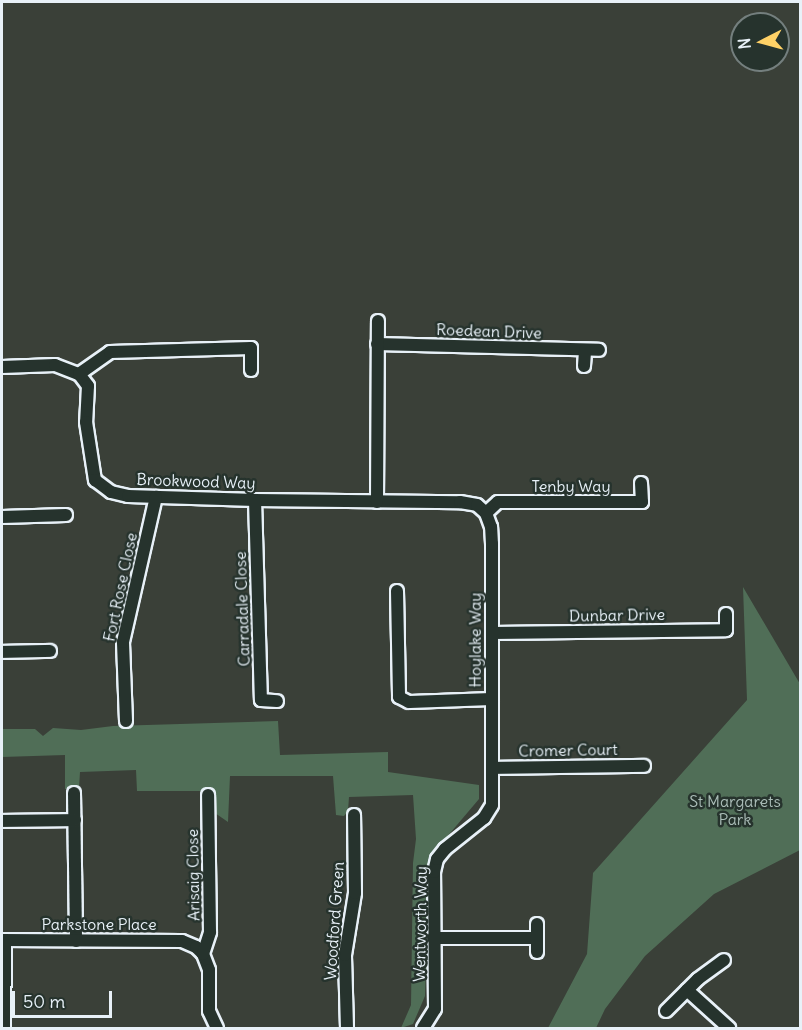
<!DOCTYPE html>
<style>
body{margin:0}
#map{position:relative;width:802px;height:1030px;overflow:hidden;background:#3a4038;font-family:Delius,sans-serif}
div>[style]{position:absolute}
.green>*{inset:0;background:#506e57}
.roads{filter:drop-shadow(2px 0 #e8f1f8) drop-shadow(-2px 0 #e8f1f8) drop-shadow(0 2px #e8f1f8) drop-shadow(0 -2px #e8f1f8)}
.minor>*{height:12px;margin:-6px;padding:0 6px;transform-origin:6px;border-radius:6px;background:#26332d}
span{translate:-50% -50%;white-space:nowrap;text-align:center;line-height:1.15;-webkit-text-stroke:5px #26332d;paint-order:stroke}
.street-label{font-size:16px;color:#e8f1f8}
.park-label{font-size:16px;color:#abbdb8}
.frame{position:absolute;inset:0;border:3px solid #e8f1f8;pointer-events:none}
.north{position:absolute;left:730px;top:12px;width:60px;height:60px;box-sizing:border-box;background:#26332d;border:2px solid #747f7e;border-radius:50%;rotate:264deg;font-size:16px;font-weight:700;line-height:24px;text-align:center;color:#e8f1f8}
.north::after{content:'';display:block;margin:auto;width:21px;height:27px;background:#ffd166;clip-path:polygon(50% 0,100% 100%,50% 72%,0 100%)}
.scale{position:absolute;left:12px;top:991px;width:100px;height:27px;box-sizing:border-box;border:3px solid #e8f1f8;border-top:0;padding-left:8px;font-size:18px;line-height:21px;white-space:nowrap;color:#e8f1f8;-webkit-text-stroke:4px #26332d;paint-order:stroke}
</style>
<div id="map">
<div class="green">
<i style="clip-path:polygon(743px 587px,800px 684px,800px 850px,714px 894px,645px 956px,605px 1009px,596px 1028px,548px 1028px,587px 954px,593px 873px,747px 700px)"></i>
<i style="clip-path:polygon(278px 721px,280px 755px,388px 752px,388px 772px,479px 785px,479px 799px,429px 858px,425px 996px,413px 1024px,401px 1028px,411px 1005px,413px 863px,416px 839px,413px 795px,349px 797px,348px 811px,344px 816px,336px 815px,333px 776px,230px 776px,228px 822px,215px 813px,213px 791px,137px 791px,136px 770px,80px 772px,79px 788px,65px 789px,65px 755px,2px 757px,2px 729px,35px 729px,43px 736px,53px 728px,81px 730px,113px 726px)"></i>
</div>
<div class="roads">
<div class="minor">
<i style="left:377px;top:344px;width:222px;rotate:1.5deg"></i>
<i style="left:584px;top:366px;width:16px;rotate:-86deg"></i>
<i style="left:2px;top:367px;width:53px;rotate:-2.2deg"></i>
<i style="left:55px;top:365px;width:26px;rotate:21deg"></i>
<i style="left:79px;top:374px;width:15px;rotate:53deg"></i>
<i style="left:88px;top:386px;width:36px;rotate:93deg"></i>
<i style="left:86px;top:422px;width:59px;rotate:81.2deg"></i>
<i style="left:95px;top:480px;width:20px;rotate:37deg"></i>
<i style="left:111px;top:492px;width:17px;rotate:13deg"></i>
<i style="left:128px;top:496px;width:127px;rotate:1.8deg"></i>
<i style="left:255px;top:500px;width:205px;rotate:0.6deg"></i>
<i style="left:460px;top:502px;width:17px;rotate:10deg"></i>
<i style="left:477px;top:505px;width:12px;rotate:42deg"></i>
<i style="left:79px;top:374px;width:38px;rotate:-35deg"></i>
<i style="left:110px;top:352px;width:141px;rotate:-1.6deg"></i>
<i style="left:251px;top:348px;width:22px;rotate:90deg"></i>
<i style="left:255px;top:500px;width:200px;rotate:88.3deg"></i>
<i style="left:261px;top:700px;width:16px;rotate:4deg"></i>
<i style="left:377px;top:502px;width:181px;rotate:-89.7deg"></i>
<i style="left:486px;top:513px;width:16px;rotate:-43deg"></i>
<i style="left:498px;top:502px;width:144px"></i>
<i style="left:642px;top:502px;width:19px;rotate:-93deg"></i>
<i style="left:2px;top:517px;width:64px;rotate:-1.8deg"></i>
<i style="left:397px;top:591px;width:106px;rotate:88.9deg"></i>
<i style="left:399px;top:697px;width:11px;rotate:27deg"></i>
<i style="left:409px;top:702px;width:83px;rotate:-2.1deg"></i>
<i style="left:492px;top:633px;width:234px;rotate:-0.7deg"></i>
<i style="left:726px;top:630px;width:16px;rotate:-90deg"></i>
<i style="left:2px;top:652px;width:48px;rotate:-1.2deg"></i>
<i style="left:126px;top:721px;width:79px;rotate:-92.2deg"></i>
<i style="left:123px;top:642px;width:149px;rotate:-77.2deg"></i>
<i style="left:493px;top:768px;width:151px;rotate:-0.8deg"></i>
<i style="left:74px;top:793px;width:148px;rotate:89.2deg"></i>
<i style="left:2px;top:821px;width:73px;rotate:-0.8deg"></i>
<i style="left:433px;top:938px;width:104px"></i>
<i style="left:2px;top:940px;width:180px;rotate:0.3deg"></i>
<i style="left:182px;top:941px;width:15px;rotate:23deg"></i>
<i style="left:196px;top:947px;width:10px;rotate:45deg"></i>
<i style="left:203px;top:954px;width:17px;rotate:69deg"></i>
<i style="left:209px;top:970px;width:41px;rotate:90deg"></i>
<i style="left:209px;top:1011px;width:19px;rotate:65deg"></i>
<i style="left:537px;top:952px;width:28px;rotate:-90deg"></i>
<i style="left:203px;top:954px;width:23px;rotate:-72deg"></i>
<i style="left:210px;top:932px;width:137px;rotate:-90.8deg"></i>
<i style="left:687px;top:990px;width:57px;rotate:42.1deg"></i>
<i style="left:666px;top:1011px;width:45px;rotate:-45deg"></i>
<i style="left:698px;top:979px;width:32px;rotate:-36deg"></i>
<i style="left:4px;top:1028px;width:88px;rotate:-89.3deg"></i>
<i style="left:347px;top:1028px;width:73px;rotate:-91.6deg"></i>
<i style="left:345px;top:955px;width:63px;rotate:-80.8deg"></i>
<i style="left:355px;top:893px;width:78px;rotate:-90.7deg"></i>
<i style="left:423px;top:1028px;width:22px;rotate:-58deg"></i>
<i style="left:435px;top:1009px;width:137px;rotate:-90.4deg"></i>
<i style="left:434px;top:872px;width:13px;rotate:-77deg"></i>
<i style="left:437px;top:859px;width:13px;rotate:-51deg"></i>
<i style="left:445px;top:849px;width:50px;rotate:-38.5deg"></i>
<i style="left:484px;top:818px;width:15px;rotate:-58deg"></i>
<i style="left:492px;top:805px;width:261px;rotate:-90deg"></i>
<i style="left:492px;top:544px;width:17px;rotate:-93deg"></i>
<i style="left:491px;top:527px;width:15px;rotate:-110deg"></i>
</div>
</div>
<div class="street-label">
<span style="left:489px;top:331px;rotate:2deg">Roedean Drive</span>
<span style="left:196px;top:481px;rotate:2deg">Brookwood Way</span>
<span style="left:571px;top:486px">Tenby Way</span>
<span style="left:120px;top:587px;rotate:-78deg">Fort Rose Close</span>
<span style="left:242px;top:609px;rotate:-92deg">Carradale Close</span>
<span style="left:617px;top:615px;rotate:-1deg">Dunbar Drive</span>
<span style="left:475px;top:640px;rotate:-90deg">Hoylake Way</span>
<span style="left:568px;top:750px;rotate:-1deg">Cromer Court</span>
<span style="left:193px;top:875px;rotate:-91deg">Arisaig Close</span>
<span style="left:334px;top:921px;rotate:-86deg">Woodford Green</span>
<span style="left:99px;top:924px">Parkstone Place</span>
<span style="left:420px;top:924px;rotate:-89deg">Wentworth Way</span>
</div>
<div class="park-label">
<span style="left:735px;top:810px">St Margarets<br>Park</span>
</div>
<div class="frame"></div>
<div class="north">N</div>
<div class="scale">50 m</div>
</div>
